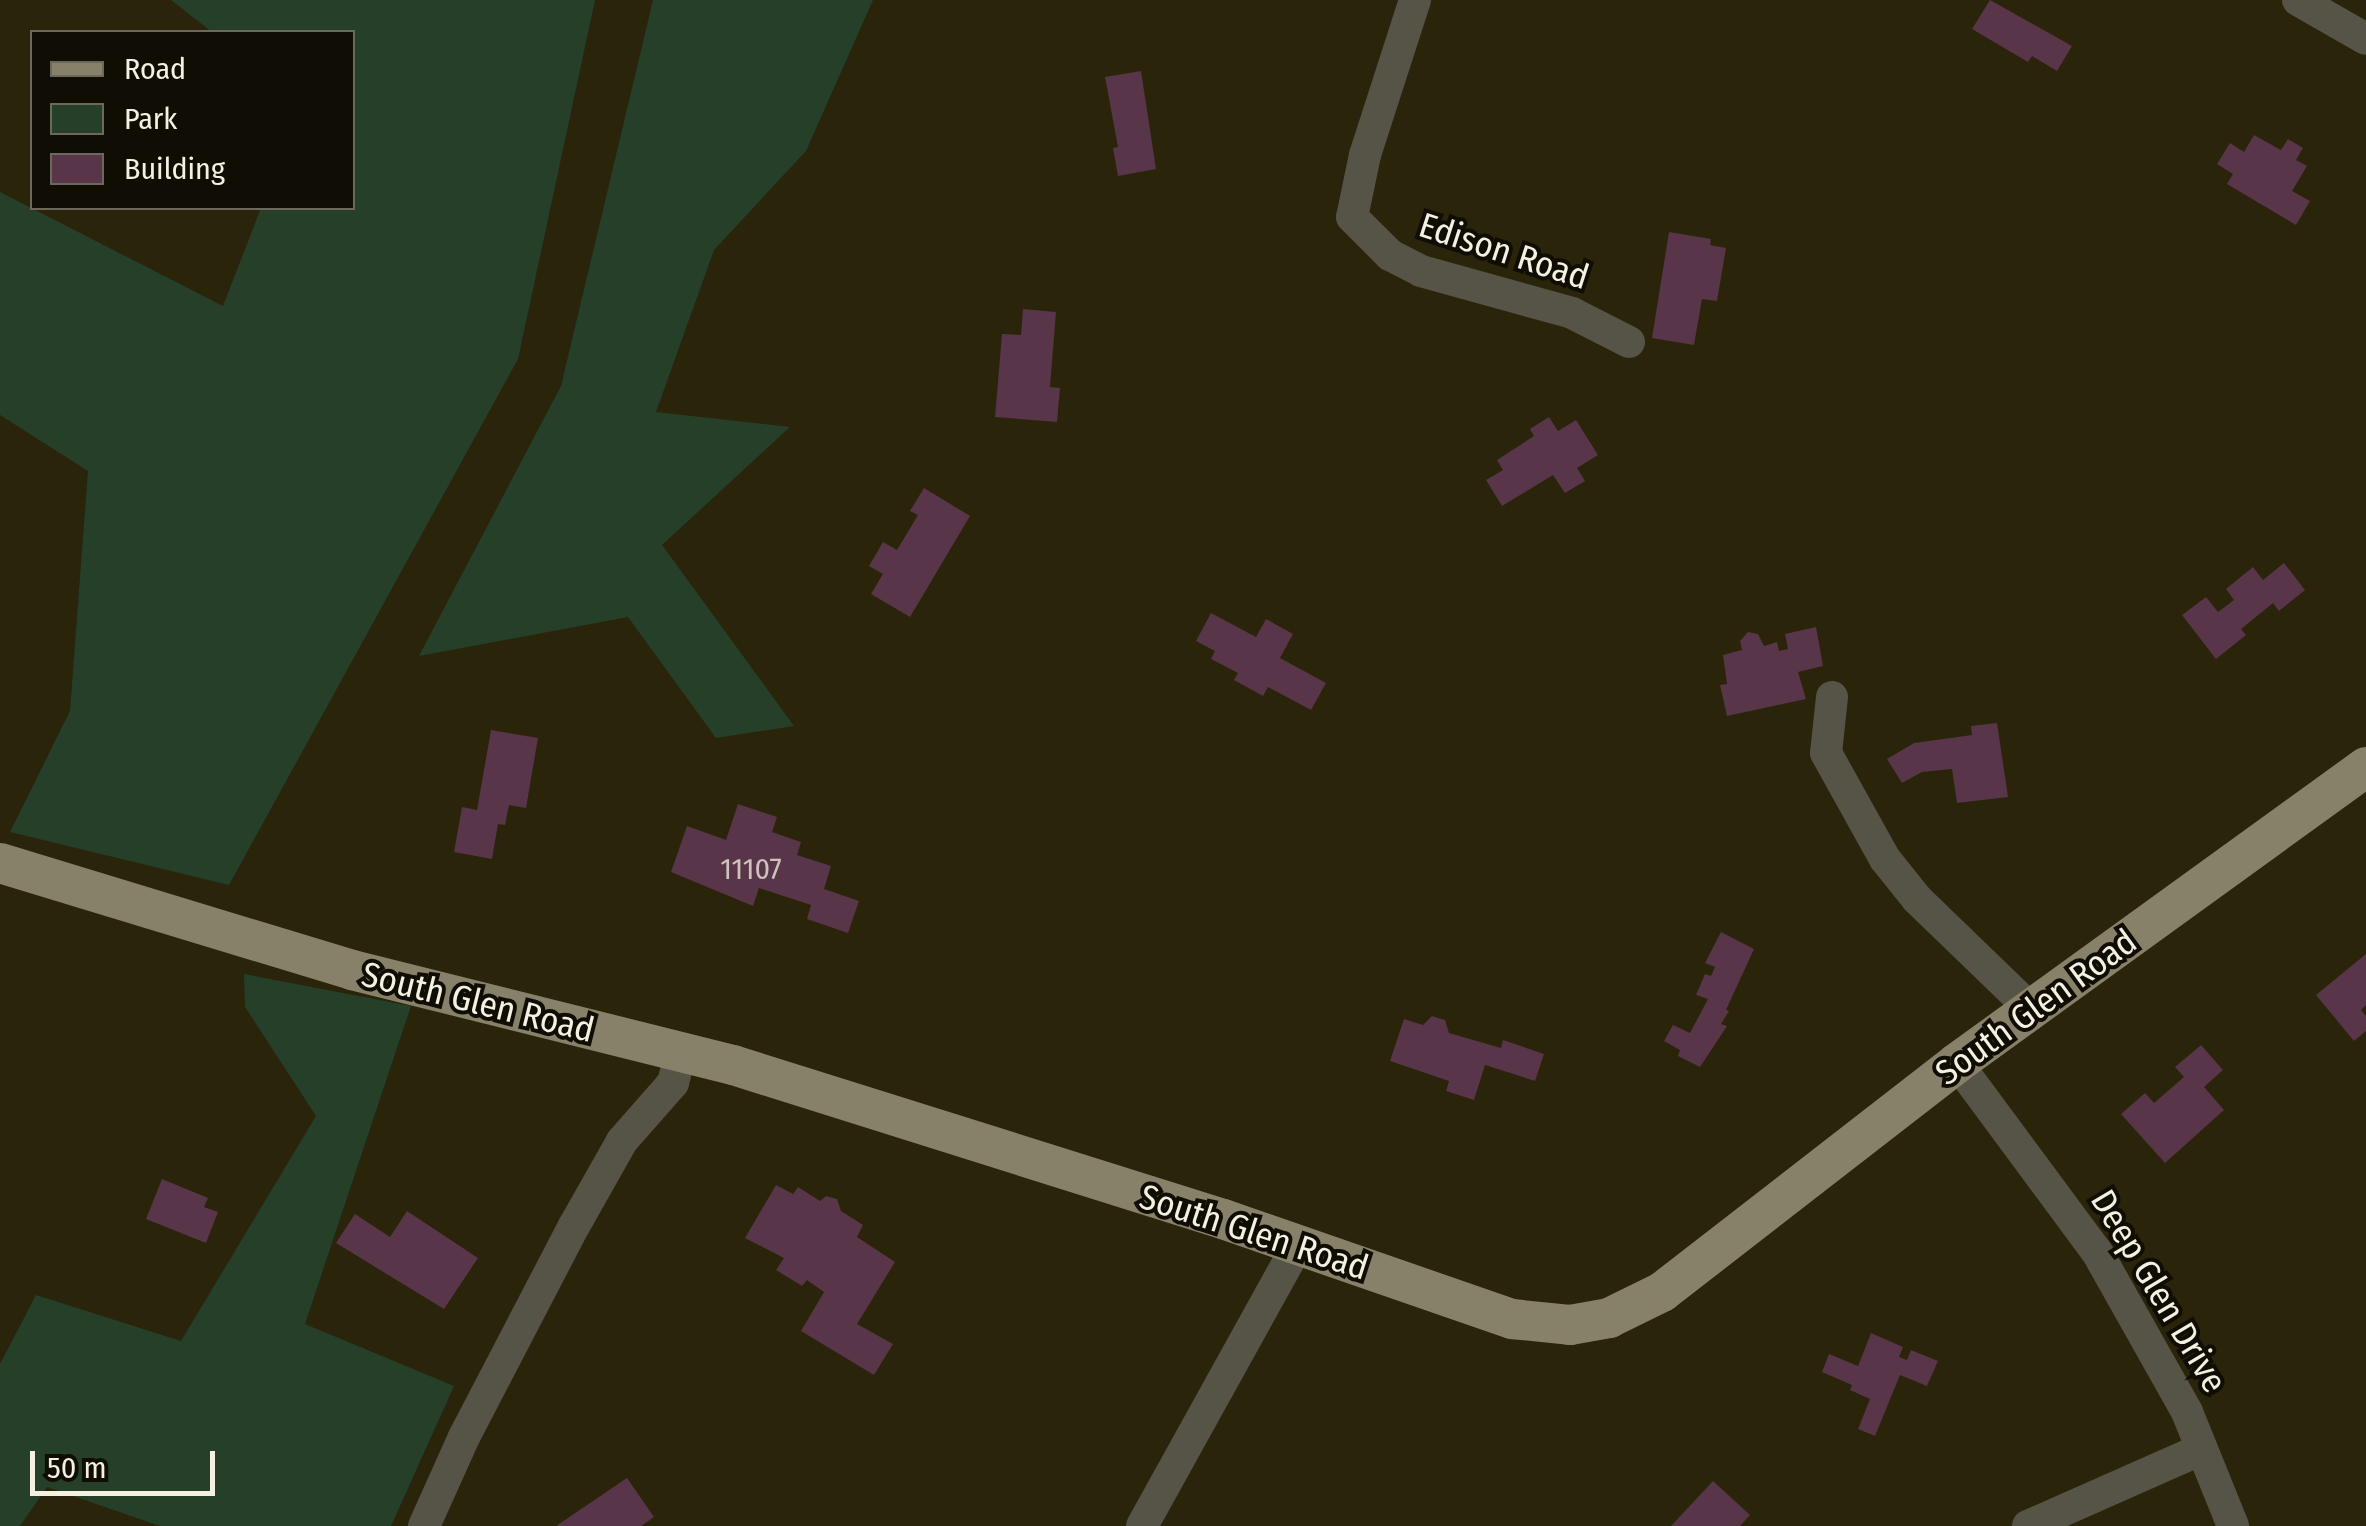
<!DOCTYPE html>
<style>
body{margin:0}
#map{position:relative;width:2366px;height:1526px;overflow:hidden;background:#2a240a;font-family:"Fira Sans Condensed",sans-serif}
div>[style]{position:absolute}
.green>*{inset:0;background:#263f28}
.building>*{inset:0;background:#583548}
.minor>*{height:32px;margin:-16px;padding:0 16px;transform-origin:16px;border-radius:16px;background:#565347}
.major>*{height:40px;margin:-20px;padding:0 20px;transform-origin:20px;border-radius:20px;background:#888169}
span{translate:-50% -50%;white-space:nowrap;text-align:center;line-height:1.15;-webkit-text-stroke:8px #100d04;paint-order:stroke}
.number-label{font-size:30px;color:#cec2bc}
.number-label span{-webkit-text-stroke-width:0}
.street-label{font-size:35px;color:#f5f1e2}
.legend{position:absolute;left:30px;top:30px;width:325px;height:180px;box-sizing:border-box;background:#100d04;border:2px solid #6c685d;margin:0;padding:12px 18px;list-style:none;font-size:30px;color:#f5f1e2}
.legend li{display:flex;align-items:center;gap:20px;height:50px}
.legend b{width:50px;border:2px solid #6c685d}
.scale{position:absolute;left:30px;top:1451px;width:185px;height:45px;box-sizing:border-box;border:5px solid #f5f1e2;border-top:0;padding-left:12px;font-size:30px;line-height:35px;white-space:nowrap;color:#f5f1e2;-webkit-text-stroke:8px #100d04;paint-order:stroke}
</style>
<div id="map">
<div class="green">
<i style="clip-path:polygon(171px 0,595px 0,518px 359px,229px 885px,10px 832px,70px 711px,88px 471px,0 415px,0 192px,223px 306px,261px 208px,352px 208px,352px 32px,212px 32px)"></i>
<i style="clip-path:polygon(653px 0,873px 0,806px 151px,714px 250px,656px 412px,790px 427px,662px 545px,794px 726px,716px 738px,628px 617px,419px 656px,561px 386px)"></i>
<i style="clip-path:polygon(244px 974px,411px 1006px,305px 1324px,454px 1386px,391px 1526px,160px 1526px,47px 1487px,20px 1526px,0 1526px,0 1364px,36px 1295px,181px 1341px,316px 1116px,245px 1007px)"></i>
</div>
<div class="building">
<i style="clip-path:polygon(1990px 0,2072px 46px,2057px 71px,2032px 56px,2028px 62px,1972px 29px)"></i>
<i style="clip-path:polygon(1141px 71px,1156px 169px,1118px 176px,1113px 148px,1118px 147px,1105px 77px)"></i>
<i style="clip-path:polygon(2254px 135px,2281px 150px,2288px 139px,2303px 148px,2296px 160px,2307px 166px,2292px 191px,2310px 201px,2296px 225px,2227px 184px,2233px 174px,2217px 164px,2230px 143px,2244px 152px)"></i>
<i style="clip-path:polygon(1669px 232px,1711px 239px,1710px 245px,1726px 248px,1717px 301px,1702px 299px,1694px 345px,1652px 338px)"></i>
<i style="clip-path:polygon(1023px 309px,1056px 312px,1050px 387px,1060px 388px,1057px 422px,995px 417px,1002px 334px,1021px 335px)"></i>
<i style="clip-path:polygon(1549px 417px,1558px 431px,1576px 420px,1598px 455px,1577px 468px,1585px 481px,1565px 493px,1553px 475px,1502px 506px,1486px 480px,1503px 470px,1497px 460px,1534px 436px,1530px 429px)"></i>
<i style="clip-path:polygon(924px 488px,970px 516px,910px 617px,871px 594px,883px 574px,869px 566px,883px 542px,897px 550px,918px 515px,910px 511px)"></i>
<i style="clip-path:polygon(2284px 563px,2305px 590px,2279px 611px,2273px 603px,2241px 629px,2246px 635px,2216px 659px,2182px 615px,2206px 597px,2218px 612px,2234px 600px,2226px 589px,2253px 567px,2263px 580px)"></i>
<i style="clip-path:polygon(1211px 613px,1256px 637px,1266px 619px,1293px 634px,1280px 658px,1326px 683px,1311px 710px,1268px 687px,1263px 696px,1234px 680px,1238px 673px,1211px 659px,1215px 651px,1196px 641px)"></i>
<i style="clip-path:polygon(1816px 627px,1823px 666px,1798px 672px,1806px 699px,1727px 716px,1720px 685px,1727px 684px,1723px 655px,1742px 650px,1740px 641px,1748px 632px,1758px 634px,1764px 646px,1777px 642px,1779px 651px,1788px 649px,1785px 634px)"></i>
<i style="clip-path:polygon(1997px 723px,2008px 797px,1957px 803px,1952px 769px,1922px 772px,1902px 783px,1887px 759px,1914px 743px,1972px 735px,1971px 726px)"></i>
<i style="clip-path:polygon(491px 730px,538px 738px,526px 808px,509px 805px,505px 825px,498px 824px,492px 859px,454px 852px,462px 807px,477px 810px)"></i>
<i style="clip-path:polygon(738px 804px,777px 817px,772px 832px,801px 842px,797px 855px,831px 866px,824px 889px,859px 901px,848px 933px,807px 919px,811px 905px,759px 888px,753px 906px,671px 872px,687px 826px,726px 840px)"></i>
<i style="clip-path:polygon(1721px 932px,1754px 949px,1726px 1010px,1729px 1011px,1721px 1024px,1727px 1026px,1700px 1067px,1678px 1056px,1680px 1050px,1664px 1041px,1673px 1025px,1690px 1033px,1708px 999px,1696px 995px,1705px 974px,1711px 976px,1715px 967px,1705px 963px)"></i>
<i style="clip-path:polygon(2366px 954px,2366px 1005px,2361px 1010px,2366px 1016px,2366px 1031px,2354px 1041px,2316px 995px)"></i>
<i style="clip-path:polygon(1432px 1016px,1445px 1020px,1449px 1033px,1501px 1048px,1503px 1040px,1544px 1054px,1535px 1081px,1485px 1065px,1474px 1100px,1446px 1091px,1449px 1081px,1390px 1061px,1404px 1019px,1423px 1025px)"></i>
<i style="clip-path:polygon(2201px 1045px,2223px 1070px,2204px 1087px,2224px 1110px,2165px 1163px,2121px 1114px,2145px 1093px,2154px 1103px,2184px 1077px,2175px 1067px)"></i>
<i style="clip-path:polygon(162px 1179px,208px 1198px,204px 1207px,218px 1212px,206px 1243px,146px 1219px)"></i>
<i style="clip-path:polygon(776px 1185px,793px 1194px,798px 1187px,820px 1201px,826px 1196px,837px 1199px,841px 1211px,863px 1225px,857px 1237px,895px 1262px,857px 1324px,893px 1344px,874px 1375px,801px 1331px,824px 1292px,807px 1280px,802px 1286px,776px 1270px,784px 1258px,745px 1238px)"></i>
<i style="clip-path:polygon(407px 1211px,478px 1258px,444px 1309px,336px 1243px,355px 1214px,390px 1237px)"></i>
<i style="clip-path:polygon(1871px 1333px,1903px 1347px,1899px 1357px,1907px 1360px,1911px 1350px,1938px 1361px,1927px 1386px,1900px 1375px,1875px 1436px,1858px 1429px,1870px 1399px,1850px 1390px,1852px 1385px,1822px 1372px,1829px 1354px,1858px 1366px)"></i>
<i style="clip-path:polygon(627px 1478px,654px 1517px,641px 1526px,556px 1526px)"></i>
<i style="clip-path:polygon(1713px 1481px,1750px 1515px,1740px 1526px,1671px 1526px)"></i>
</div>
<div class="minor">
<i style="left:1415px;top:0;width:163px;rotate:107.9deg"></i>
<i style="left:1365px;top:155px;width:63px;rotate:101.8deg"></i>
<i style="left:1352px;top:217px;width:54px;rotate:45deg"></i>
<i style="left:1390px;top:255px;width:35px;rotate:27deg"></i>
<i style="left:1421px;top:271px;width:157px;rotate:15.5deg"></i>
<i style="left:1572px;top:313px;width:64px;rotate:27deg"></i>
<i style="left:2298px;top:0;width:78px;rotate:29.8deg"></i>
<i style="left:1832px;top:697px;width:56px;rotate:96.1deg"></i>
<i style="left:1826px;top:753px;width:121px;rotate:60.9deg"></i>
<i style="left:1885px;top:859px;width:51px;rotate:51.3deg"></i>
<i style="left:1917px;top:899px;width:160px;rotate:44deg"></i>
<i style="left:1957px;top:1063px;width:235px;rotate:53.5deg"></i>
<i style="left:2097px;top:1252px;width:184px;rotate:60.6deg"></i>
<i style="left:2187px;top:1412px;width:123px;rotate:68deg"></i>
<i style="left:424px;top:1526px;width:98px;rotate:-65.8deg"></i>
<i style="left:464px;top:1437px;width:238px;rotate:-62.5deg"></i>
<i style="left:574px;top:1226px;width:98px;rotate:-60.5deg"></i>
<i style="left:622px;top:1141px;width:77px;rotate:-48.7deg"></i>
<i style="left:673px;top:1083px;width:32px;rotate:-76deg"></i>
<i style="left:1142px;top:1526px;width:321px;rotate:-61deg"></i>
<i style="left:2028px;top:1526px;width:190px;rotate:-23.9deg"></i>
</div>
<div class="major">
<i style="left:0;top:863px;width:368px;rotate:16.9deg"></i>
<i style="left:352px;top:970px;width:393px;rotate:14deg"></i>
<i style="left:733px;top:1065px;width:514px;rotate:17.45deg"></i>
<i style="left:1223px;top:1219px;width:306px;rotate:19.1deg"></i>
<i style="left:1512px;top:1319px;width:58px;rotate:5.9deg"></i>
<i style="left:1570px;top:1325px;width:40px;rotate:-10deg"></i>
<i style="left:1609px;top:1318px;width:59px;rotate:-26.1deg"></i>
<i style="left:1662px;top:1292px;width:373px;rotate:-37.8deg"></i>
<i style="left:1957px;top:1063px;width:505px;rotate:-35.89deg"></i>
</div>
<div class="number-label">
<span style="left:751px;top:869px">11107</span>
</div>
<div class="street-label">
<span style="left:1504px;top:251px;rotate:18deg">Edison Road</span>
<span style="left:478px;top:1002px;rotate:14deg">South Glen Road</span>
<span style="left:2036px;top:1007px;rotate:-36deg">South Glen Road</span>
<span style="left:1254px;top:1232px;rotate:18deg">South Glen Road</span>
<span style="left:2159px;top:1291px;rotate:59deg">Deep Glen Drive</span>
</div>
<ul class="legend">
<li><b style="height:12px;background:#888169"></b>Road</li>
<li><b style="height:28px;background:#263f28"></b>Park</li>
<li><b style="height:28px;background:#583548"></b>Building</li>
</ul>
<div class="scale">50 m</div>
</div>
